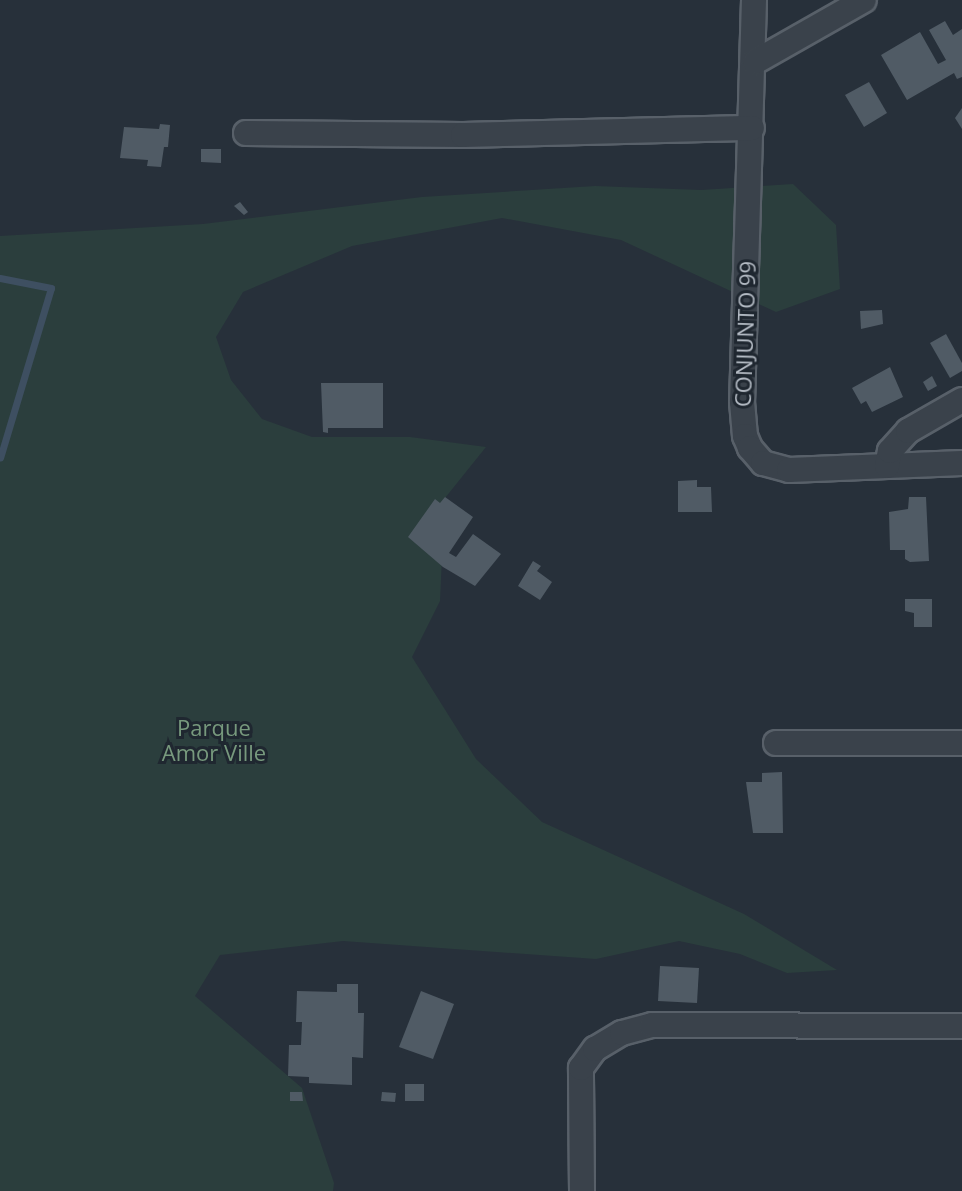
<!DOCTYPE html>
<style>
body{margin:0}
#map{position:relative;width:962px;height:1191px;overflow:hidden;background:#27303a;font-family:"Open Sans",sans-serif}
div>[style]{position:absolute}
.green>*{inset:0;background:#2b3e3d}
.stream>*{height:7px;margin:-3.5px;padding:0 3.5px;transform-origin:3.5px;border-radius:3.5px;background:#3e4f61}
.building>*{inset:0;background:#505b65}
.roads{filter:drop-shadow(2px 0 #586069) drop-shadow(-2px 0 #586069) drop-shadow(0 2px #586069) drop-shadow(0 -2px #586069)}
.minor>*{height:24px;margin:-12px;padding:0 12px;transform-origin:12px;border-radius:12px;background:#3a424b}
span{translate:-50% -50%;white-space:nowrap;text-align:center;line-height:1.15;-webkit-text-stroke:6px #1f2730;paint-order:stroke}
.street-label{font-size:22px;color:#b6bdc6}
.park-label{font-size:22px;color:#77997d}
</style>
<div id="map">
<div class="green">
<i style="clip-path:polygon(793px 184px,836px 225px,840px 289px,776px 312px,621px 240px,502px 218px,352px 246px,243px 292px,216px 337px,231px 380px,262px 419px,312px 437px,410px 437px,486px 447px,433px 513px,442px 557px,440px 601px,412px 657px,476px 759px,542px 822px,744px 914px,837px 970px,787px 973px,740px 954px,679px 941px,596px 959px,343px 941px,220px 955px,195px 996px,302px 1088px,334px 1183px,333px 1191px,0 1191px,0 236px,203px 224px,422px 197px,595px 186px,701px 190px)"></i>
</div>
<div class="stream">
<i style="left:0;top:278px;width:52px;rotate:11.1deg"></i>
<i style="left:51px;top:288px;width:177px;rotate:106.7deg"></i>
</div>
<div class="building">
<i style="clip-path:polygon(945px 21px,953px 35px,962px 29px,962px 77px,957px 79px,954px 73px,907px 100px,881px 55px,920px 32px,938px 64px,946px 60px,929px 30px)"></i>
<i style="clip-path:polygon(869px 82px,887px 113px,864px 127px,845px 95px)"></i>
<i style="clip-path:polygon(962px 108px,962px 129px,955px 118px)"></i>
<i style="clip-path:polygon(160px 124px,170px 125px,168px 147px,164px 147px,161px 167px,147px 166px,148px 160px,120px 158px,124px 127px,159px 129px)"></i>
<i style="clip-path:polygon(201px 149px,221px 149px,221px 163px,201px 162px)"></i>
<i style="clip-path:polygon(240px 202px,248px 212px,244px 215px,234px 206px)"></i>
<i style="clip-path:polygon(882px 310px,883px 324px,861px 329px,860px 311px)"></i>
<i style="clip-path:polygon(946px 334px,962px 363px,962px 371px,950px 378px,930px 343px)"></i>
<i style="clip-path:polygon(890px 367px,903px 397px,872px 412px,866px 401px,861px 404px,852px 388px)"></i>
<i style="clip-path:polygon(932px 376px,937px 386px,928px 391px,923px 382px)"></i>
<i style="clip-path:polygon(321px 383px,383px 383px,383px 428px,328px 428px,328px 433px,323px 432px)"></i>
<i style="clip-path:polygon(697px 480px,697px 487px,711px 487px,712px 512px,678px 512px,678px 481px)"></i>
<i style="clip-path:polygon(445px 497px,473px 517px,449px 553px,456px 557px,473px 534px,501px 554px,475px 586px,443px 567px,408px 537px,435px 499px,440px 503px)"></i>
<i style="clip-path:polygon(909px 497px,926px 497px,929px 561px,910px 562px,905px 559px,905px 550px,890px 550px,889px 512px,908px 509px)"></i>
<i style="clip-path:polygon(533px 561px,541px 566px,537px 571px,552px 582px,540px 600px,518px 586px)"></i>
<i style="clip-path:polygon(905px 599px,932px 599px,932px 627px,914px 627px,914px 613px,905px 611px)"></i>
<i style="clip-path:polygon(782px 772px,783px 833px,753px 833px,746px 782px,762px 782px,762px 773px)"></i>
<i style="clip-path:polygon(660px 966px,699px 968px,697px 1003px,658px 1001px)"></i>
<i style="clip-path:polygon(337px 984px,358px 984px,358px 1013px,364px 1013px,363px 1058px,352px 1057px,352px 1085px,309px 1083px,309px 1077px,288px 1076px,289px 1045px,301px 1045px,302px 1022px,296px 1022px,297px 991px,337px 992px)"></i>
<i style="clip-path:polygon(421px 991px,454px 1004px,433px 1059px,399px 1047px)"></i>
<i style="clip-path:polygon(405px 1084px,424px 1084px,424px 1101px,405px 1101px)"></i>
<i style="clip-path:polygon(290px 1092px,302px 1092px,303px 1101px,290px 1101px)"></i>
<i style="clip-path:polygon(382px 1092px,396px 1093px,395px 1102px,381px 1101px)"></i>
</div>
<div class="roads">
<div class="minor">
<i style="left:754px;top:0;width:402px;rotate:91.7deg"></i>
<i style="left:742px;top:402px;width:34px;rotate:85deg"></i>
<i style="left:745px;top:436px;width:13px;rotate:67deg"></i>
<i style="left:750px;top:448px;width:20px;rotate:49deg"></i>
<i style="left:763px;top:463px;width:27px;rotate:15deg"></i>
<i style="left:789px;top:470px;width:173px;rotate:-2.3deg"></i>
<i style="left:755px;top:62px;width:125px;rotate:-29.6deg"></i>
<i style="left:246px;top:133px;width:217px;rotate:0.5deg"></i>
<i style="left:463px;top:135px;width:289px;rotate:-1.4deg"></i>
<i style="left:887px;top:466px;width:15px;rotate:-79deg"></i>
<i style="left:890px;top:451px;width:27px;rotate:-48deg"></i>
<i style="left:908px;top:431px;width:62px;rotate:-29.9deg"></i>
<i style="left:776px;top:743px;width:186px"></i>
<i style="left:582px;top:1191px;width:123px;rotate:-90.5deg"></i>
<i style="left:581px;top:1068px;width:24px;rotate:-54deg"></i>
<i style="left:595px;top:1049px;width:31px;rotate:-31deg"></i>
<i style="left:622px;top:1033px;width:31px;rotate:-15deg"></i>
<i style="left:652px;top:1025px;width:310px;rotate:0.2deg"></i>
</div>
</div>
<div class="street-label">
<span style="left:745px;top:334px;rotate:-88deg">CONJUNTO 99</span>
</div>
<div class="park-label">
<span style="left:214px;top:740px">Parque<br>Amor Ville</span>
</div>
</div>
